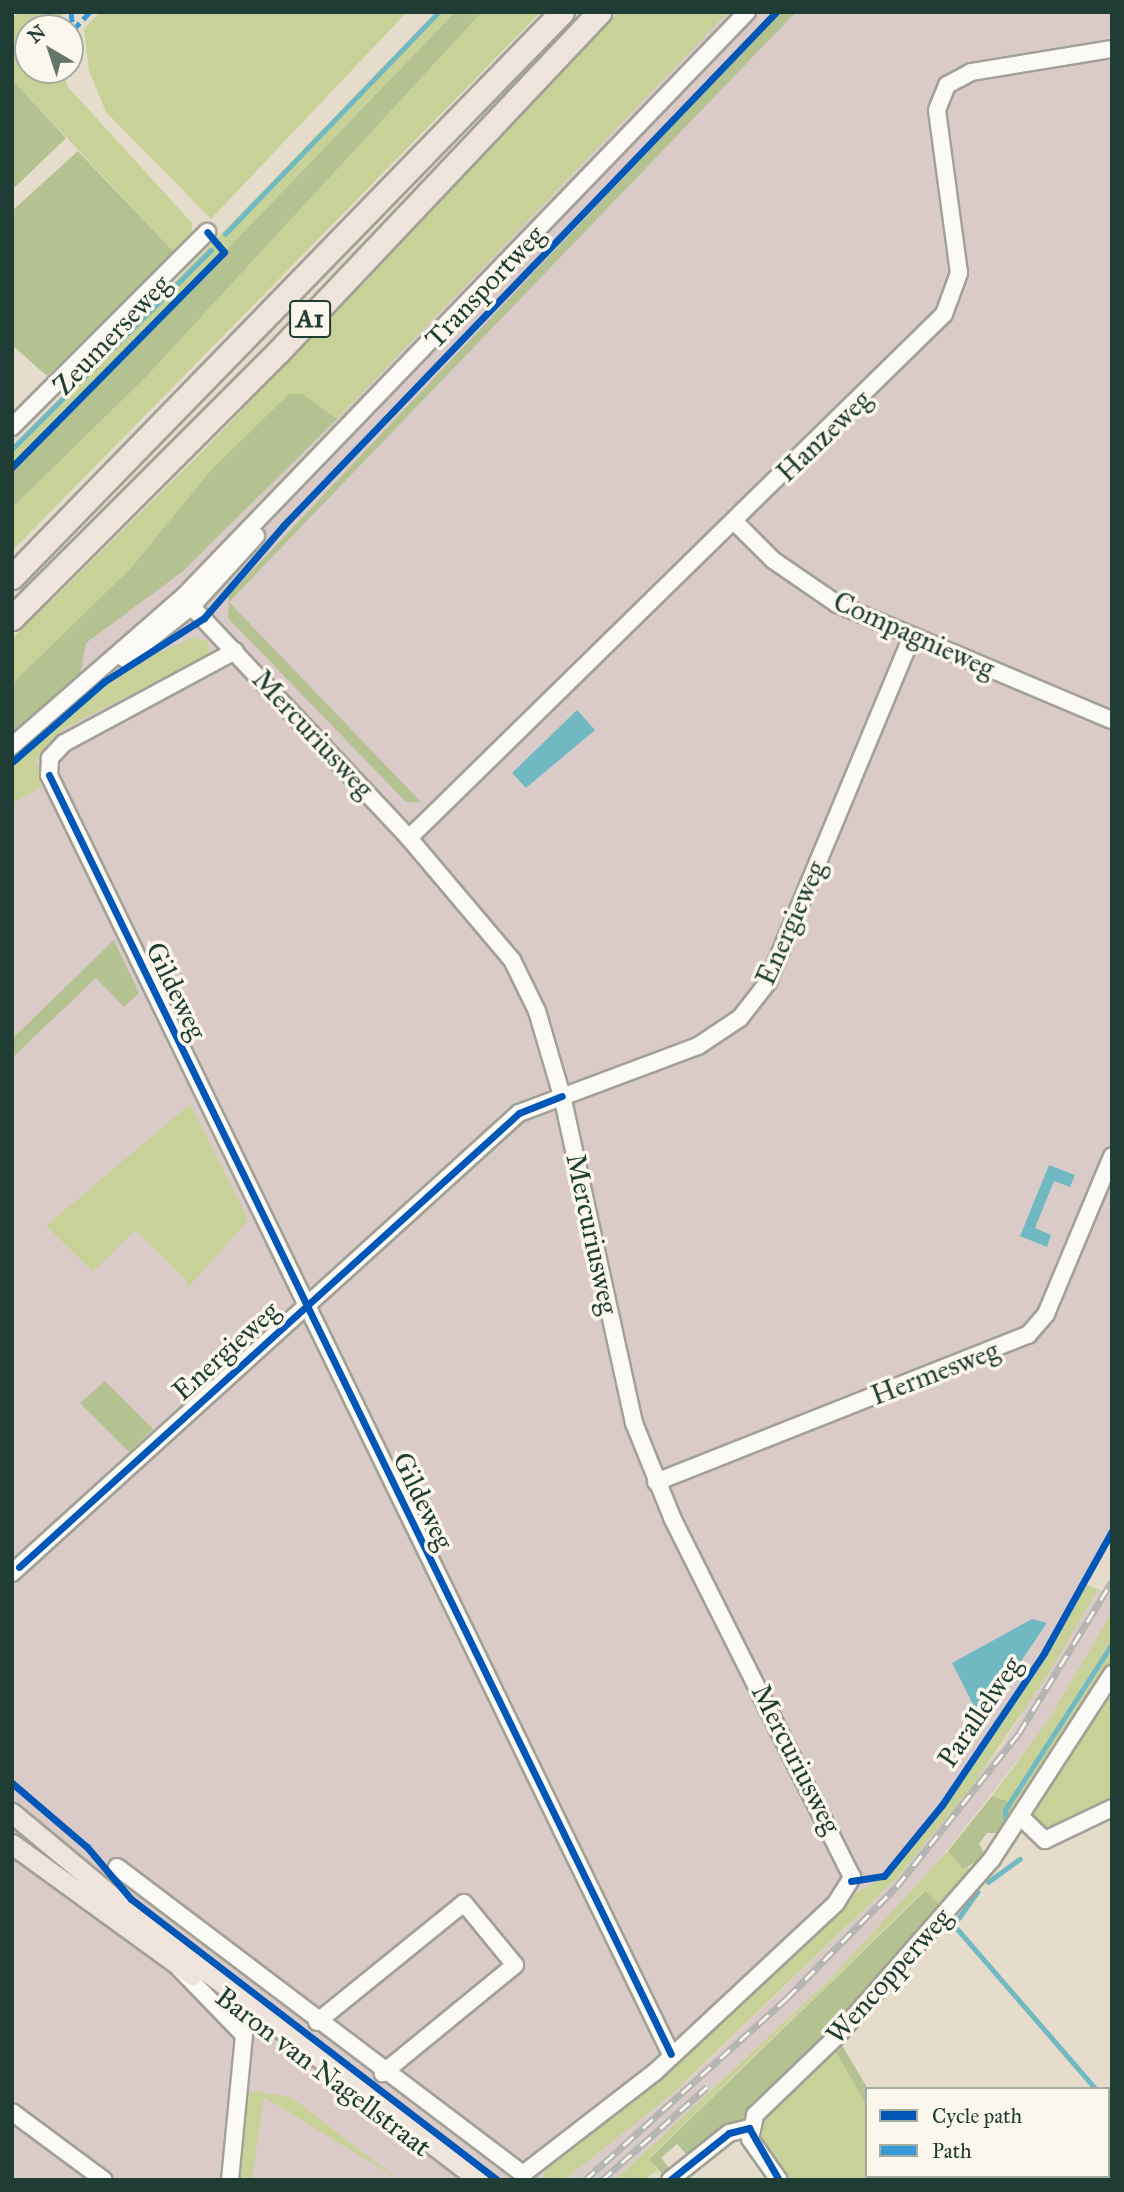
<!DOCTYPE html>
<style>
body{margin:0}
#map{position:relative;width:1124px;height:2192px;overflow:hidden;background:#e5dccb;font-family:"IM FELL Great Primer",serif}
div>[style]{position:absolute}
.industrial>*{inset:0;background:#dbcbc8}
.green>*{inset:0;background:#c8d298}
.forest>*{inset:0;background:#b4c291}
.water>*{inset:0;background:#71b9c2}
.stream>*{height:4.5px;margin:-2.25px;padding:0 2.25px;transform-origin:2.25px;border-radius:2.25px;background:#71b9c2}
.roads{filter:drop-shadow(2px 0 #a2a196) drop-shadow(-2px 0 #a2a196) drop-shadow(0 2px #a2a196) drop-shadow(0 -2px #a2a196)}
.minor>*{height:16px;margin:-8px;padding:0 8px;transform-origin:8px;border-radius:8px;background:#fbfaf7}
.major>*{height:19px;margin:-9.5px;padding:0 9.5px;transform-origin:9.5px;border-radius:9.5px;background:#eee4dc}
.highway>*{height:23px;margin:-11.5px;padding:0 11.5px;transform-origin:11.5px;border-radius:11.5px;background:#eee4dc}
.rail>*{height:7px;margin-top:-3.5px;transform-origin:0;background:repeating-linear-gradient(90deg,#fbf7ec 0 13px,#b2b4b1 0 26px);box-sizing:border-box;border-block:2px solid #b2b4b1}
.quiet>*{height:5px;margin-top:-2.5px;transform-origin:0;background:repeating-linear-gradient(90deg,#3a99d8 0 10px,transparent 0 15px)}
.cycleway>*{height:7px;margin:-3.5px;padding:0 3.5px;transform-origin:3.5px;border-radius:3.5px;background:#0057b8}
span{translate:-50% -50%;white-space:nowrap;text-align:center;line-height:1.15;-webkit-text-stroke:7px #fbf7ec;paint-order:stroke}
.shield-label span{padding:2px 5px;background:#fbf7ec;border:2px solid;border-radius:5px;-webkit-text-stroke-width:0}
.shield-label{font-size:26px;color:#1f3d34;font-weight:700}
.street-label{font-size:28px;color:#1f3d34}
.frame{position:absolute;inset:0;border:14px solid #1f3d34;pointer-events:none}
.legend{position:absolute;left:865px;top:2087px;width:245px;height:91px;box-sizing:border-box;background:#fbf7ec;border:2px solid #a3ada2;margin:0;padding:9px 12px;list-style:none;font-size:21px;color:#1f3d34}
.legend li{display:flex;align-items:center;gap:14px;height:35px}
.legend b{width:35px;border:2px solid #a3ada2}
.north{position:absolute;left:14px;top:14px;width:70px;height:70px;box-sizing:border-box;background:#fbf7ec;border:2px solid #a3ada2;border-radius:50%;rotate:321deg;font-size:19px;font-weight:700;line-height:28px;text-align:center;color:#1f3d34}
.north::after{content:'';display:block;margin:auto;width:24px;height:32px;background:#647569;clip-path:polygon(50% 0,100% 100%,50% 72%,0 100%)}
</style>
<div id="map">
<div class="industrial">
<i style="clip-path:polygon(687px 12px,1112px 12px,1112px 1541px,976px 1767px,892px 1876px,555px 2180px,12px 2180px,12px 664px)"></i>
<i style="clip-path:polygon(1098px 1589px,1112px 1595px,1112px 1612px,1095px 1645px,1046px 1724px,926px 1877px,828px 1981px,615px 2180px,564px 2180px,690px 2078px,897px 1878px,1002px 1746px)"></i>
</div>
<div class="green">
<i style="clip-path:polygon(19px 12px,63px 12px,58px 28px,28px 28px,28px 70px,63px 70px,68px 87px,192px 223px,192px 235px,175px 253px,12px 79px,12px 19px)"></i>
<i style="clip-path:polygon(100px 12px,407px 12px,211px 219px,106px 112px,89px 71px,84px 29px)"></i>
<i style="clip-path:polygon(436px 12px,455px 12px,12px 473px,12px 450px)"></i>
<i style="clip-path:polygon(482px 12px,541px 12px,12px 551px,12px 508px,145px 378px)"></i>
<i style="clip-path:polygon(618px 12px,728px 12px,337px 419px,303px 394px,210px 471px,132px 567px,12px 684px,12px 639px,203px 451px)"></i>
<i style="clip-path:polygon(191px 638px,208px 641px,209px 655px,65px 728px,37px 760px,41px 787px,12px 804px,12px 768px,123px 669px)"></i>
<i style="clip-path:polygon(190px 1104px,248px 1220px,186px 1290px,187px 1281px,135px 1230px,93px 1272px,46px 1226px)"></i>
<i style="clip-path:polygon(1086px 1585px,1098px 1589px,1051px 1670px,970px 1789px,897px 1878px,671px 2095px,564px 2180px,547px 2180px,543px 2173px,658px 2079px,853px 1895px,891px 1872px,975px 1764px)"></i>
<i style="clip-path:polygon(1112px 1612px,1112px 1662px,1013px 1819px,992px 1796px,1049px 1719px)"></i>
<i style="clip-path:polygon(1112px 1692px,1112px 1800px,1044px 1833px,1030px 1818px)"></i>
<i style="clip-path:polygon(948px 1851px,971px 1870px,983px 1860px,943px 1907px,924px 1891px,649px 2158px,662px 2178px,656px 2171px,645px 2180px,615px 2180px,828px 1981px)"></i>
<i style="clip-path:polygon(834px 2049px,867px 2106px,867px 2176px,898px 2180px,787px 2180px,760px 2145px,755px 2130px,761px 2115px)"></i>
<i style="clip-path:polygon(255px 2091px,291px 2097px,399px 2180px,264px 2097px,252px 2180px,237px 2180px,248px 2094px)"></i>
</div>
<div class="forest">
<i style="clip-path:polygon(455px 12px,482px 12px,145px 378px,12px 508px,12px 473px)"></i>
<i style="clip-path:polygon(780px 12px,796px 12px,229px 602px,421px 802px,406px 802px,228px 618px,229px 595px)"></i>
<i style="clip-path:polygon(12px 79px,66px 138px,12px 190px)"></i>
<i style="clip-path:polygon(78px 151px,175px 253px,47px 376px,12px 345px,12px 211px)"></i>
<i style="clip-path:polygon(289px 394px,303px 394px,337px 419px,182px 572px,86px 643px,80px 676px,12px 739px,12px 684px,132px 567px,210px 471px)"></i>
<i style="clip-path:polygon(114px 940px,139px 993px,124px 1007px,96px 978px,12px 1058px,12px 1039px)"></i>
<i style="clip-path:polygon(105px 1381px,153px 1429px,129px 1452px,80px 1403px)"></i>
<i style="clip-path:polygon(992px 1796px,1009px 1802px,1013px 1819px,1004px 1833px,987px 1833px,979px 1844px,986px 1856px,963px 1869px,948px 1851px)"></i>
<i style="clip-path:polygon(925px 1891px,943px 1907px,833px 2029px,744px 2119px,688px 2156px,677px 2144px,661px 2158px,671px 2170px,664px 2176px,649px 2159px)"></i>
<i style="clip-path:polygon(840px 2042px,868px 2089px,867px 2106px,834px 2049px)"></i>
</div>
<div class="water">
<i style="clip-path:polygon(577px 710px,595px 730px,526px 788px,512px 773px)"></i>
<i style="clip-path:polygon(1049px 1165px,1075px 1175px,1070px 1187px,1054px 1181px,1035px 1228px,1051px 1235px,1047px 1247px,1020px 1236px)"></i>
<i style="clip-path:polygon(1032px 1619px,1047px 1623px,981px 1720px,952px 1663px)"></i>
</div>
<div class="stream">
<i style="left:225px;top:234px;width:308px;rotate:-46.1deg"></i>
<i style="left:12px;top:449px;width:281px;rotate:-45deg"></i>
<i style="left:1006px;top:1822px;width:12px;rotate:-95deg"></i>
<i style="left:1005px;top:1810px;width:197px;rotate:-57.2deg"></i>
<i style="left:988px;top:1882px;width:39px;rotate:-36deg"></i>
<i style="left:978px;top:1892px;width:41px;rotate:126deg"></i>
<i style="left:954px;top:1925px;width:217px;rotate:49.1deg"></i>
<i style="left:1108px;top:2103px;width:6px;rotate:45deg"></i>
</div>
<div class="roads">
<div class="minor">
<i style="left:12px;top:427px;width:276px;rotate:-45deg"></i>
<i style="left:735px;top:522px;width:54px;rotate:45deg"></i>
<i style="left:773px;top:560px;width:78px;rotate:34.5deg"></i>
<i style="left:837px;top:604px;width:298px;rotate:22.9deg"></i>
<i style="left:235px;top:651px;width:194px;rotate:151.7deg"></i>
<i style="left:64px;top:743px;width:21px;rotate:133deg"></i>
<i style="left:50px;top:758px;width:17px;rotate:93deg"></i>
<i style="left:49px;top:775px;width:1422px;rotate:64.07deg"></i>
<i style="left:125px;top:659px;width:85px;rotate:-38.3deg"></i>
<i style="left:192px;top:606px;width:95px;rotate:-47.6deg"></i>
<i style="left:12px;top:746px;width:227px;rotate:-41.1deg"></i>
<i style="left:183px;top:597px;width:813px;rotate:-46.05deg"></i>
<i style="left:409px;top:838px;width:749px;rotate:-44.4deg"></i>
<i style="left:944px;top:314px;width:44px;rotate:-69.9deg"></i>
<i style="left:959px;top:273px;width:164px;rotate:-97.7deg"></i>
<i style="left:937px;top:110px;width:27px;rotate:-68deg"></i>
<i style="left:947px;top:85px;width:27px;rotate:-28deg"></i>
<i style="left:971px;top:72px;width:143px;rotate:-9.3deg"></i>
<i style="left:656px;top:1482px;width:400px;rotate:-21.6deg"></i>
<i style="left:1028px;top:1335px;width:28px;rotate:-49deg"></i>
<i style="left:1046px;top:1314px;width:171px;rotate:-67.3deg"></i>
<i style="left:12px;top:1573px;width:685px;rotate:-42.22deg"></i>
<i style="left:519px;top:1113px;width:191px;rotate:-20.5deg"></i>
<i style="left:698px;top:1046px;width:50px;rotate:-33.7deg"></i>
<i style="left:740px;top:1018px;width:46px;rotate:-52.1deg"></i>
<i style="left:768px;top:982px;width:375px;rotate:-67.4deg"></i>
<i style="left:1022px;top:1818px;width:32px;rotate:44deg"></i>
<i style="left:1045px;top:1840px;width:74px;rotate:-25.5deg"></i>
<i style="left:117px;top:1867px;width:509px;rotate:37.1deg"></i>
<i style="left:523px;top:2174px;width:167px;rotate:-37.7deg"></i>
<i style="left:655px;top:2072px;width:248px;rotate:-43deg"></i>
<i style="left:836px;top:1903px;width:31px;rotate:-58deg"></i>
<i style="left:852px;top:1877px;width:402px;rotate:-116.6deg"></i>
<i style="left:672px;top:1517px;width:101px;rotate:-112deg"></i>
<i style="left:634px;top:1423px;width:335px;rotate:-102.4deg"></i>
<i style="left:562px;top:1096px;width:89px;rotate:-106.4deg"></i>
<i style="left:537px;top:1011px;width:57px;rotate:-116.1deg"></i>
<i style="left:512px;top:960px;width:160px;rotate:-130.2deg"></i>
<i style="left:409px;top:838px;width:330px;rotate:-133.2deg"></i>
<i style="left:179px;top:1968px;width:93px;rotate:45.9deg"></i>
<i style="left:244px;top:2035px;width:146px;rotate:95.5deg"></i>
<i style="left:317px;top:2022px;width:189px;rotate:-39deg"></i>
<i style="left:464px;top:1903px;width:80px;rotate:50.6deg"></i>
<i style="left:515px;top:1965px;width:171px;rotate:140.7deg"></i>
<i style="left:12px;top:2112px;width:114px;rotate:36.5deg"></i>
<i style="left:670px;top:2180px;width:75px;rotate:-38.5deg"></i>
<i style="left:729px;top:2133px;width:21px;rotate:-14deg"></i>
<i style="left:779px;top:2180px;width:50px;rotate:-125.3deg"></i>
<i style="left:750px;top:2139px;width:25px;rotate:-78deg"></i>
<i style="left:755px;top:2115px;width:114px;rotate:-43.9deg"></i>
<i style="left:837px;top:2036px;width:235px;rotate:-48.8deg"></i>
<i style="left:992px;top:1859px;width:221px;rotate:-57deg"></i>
</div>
<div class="major">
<i style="left:12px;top:1813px;width:186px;rotate:39.8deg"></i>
<i style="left:155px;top:1932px;width:408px;rotate:37.4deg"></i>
<i style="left:12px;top:1844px;width:223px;rotate:36deg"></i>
</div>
<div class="highway">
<i style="left:12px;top:577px;width:788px;rotate:-45.77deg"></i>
<i style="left:12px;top:618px;width:376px;rotate:-45deg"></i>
<i style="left:278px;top:352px;width:468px;rotate:-46.6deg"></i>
</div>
</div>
<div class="rail">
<i style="left:585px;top:2180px;width:272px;rotate:-42deg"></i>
<i style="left:787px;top:1998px;width:157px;rotate:-45.5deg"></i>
<i style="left:897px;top:1886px;width:196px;rotate:-51.4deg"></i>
<i style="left:1019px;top:1733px;width:178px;rotate:-58.5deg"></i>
<i style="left:602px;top:2180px;width:140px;rotate:-41.5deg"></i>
</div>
<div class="quiet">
<i style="left:71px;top:12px;width:18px;rotate:84deg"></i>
<i style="left:73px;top:30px;width:25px;rotate:-47deg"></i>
</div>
<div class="cycleway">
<i style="left:12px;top:467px;width:302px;rotate:-45.4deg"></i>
<i style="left:224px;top:252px;width:26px;rotate:-130deg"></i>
<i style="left:12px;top:762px;width:123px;rotate:-41.1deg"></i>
<i style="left:105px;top:681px;width:117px;rotate:-32.5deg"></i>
<i style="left:204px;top:618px;width:121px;rotate:-49.3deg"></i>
<i style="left:283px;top:526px;width:712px;rotate:-46.19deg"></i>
<i style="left:49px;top:775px;width:1422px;rotate:64.07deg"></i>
<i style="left:19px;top:1567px;width:675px;rotate:-42.24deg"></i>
<i style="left:519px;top:1113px;width:46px;rotate:-21.6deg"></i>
<i style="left:12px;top:1783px;width:99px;rotate:40.5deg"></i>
<i style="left:87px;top:1847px;width:68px;rotate:49.8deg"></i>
<i style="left:131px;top:1899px;width:461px;rotate:37.5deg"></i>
<i style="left:851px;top:1881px;width:33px;rotate:-9deg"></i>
<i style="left:884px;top:1876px;width:92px;rotate:-50.8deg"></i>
<i style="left:942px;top:1805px;width:183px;rotate:-56.1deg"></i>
<i style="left:1044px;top:1653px;width:140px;rotate:-60.9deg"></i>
<i style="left:670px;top:2180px;width:75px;rotate:-38.5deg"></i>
<i style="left:729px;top:2133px;width:21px;rotate:-14deg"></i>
<i style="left:749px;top:2128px;width:60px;rotate:60deg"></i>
</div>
<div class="shield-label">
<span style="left:310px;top:319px">A1</span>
</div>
<div class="street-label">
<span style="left:485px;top:287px;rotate:-46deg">Transportweg</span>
<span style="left:112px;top:335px;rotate:-46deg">Zeumerseweg</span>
<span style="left:824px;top:436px;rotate:-44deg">Hanzeweg</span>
<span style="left:914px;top:635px;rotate:24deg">Compagnieweg</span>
<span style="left:313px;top:734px;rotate:47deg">Mercuriusweg</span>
<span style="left:791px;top:923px;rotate:-66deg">Energieweg</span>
<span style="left:176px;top:991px;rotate:64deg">Gildeweg</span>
<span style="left:592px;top:1234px;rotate:78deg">Mercuriusweg</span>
<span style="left:226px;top:1351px;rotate:-42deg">Energieweg</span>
<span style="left:935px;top:1373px;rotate:-21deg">Hermesweg</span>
<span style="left:423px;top:1501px;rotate:64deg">Gildeweg</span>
<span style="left:980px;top:1712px;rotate:-56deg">Parallelweg</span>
<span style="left:796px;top:1759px;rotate:63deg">Mercuriusweg</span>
<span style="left:889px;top:1976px;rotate:-48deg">Wencopperweg</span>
<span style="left:323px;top:2072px;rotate:37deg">Baron van Nagellstraat</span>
</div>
<div class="frame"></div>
<ul class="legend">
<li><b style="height:9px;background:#0057b8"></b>Cycle path</li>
<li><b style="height:9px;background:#3a99d8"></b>Path</li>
</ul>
<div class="north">N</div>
</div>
